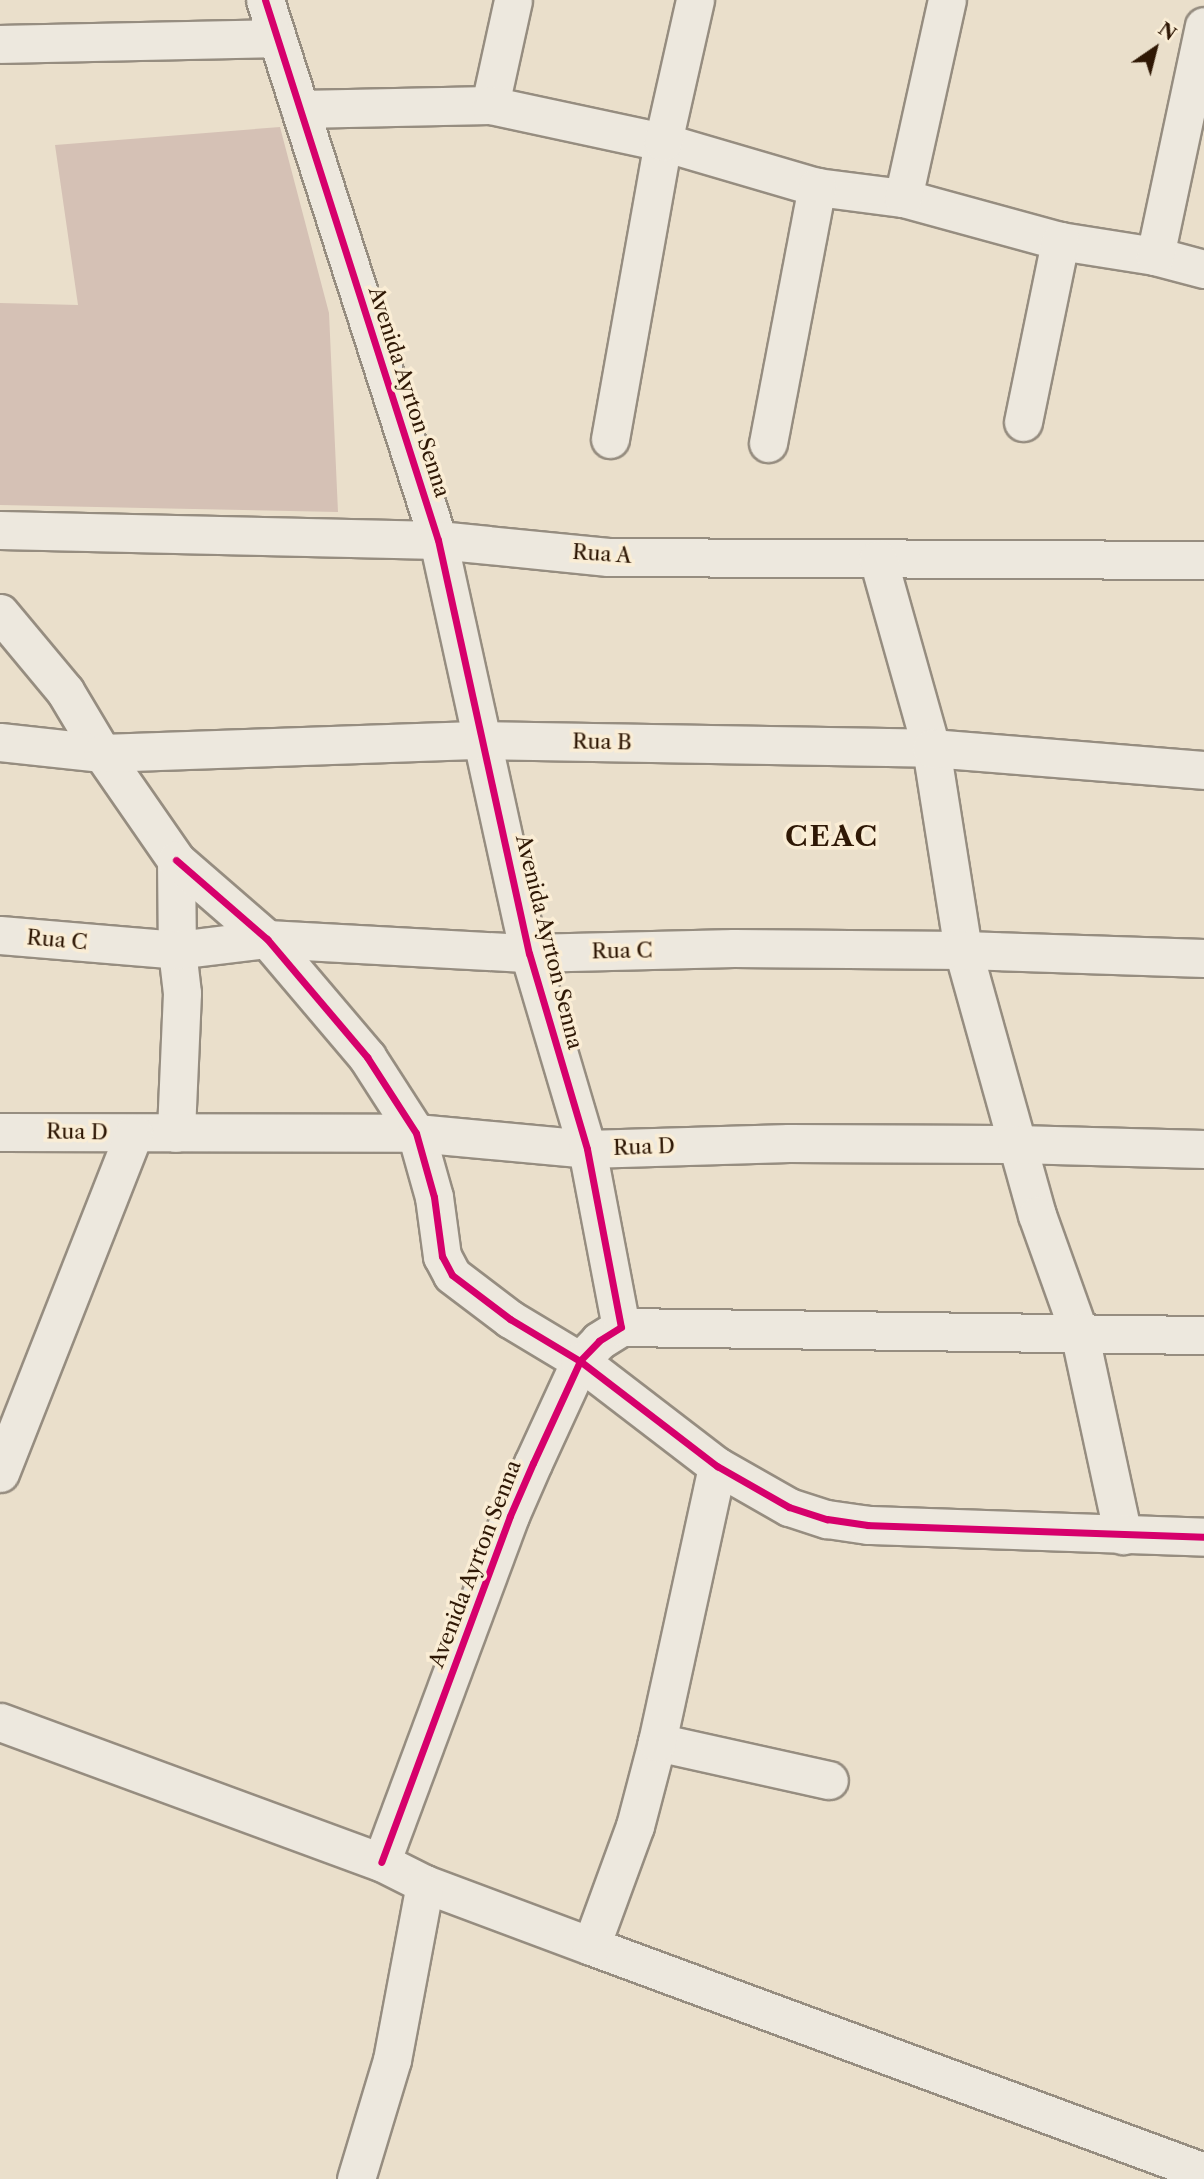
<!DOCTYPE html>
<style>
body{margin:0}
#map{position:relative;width:1204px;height:2179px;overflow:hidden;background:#eadfcb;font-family:"Libre Caslon Text",serif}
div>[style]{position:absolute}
.building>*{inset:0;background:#d5c1b5}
.roads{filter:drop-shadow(2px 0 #968d80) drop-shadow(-2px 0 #968d80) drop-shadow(0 2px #968d80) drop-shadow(0 -2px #968d80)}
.minor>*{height:37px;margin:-18.5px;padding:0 18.5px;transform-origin:18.5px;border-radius:18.5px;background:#ede8de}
.cycleway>*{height:7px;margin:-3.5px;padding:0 3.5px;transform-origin:3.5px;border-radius:3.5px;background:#d6006c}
span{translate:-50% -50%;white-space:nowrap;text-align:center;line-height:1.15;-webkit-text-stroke:7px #faedd5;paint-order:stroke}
.street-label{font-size:21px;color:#2f1805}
.district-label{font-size:28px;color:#2f1805;font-weight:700;letter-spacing:2px}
.north{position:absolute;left:1120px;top:14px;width:70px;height:70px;-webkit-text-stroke:5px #faedd5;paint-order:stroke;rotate:35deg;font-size:19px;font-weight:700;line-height:28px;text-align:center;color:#2f1805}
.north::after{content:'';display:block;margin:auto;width:24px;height:32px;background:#2f1805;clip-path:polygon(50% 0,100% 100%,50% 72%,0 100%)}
</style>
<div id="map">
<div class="building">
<i style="clip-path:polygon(280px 127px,329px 313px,338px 512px,0 505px,0 303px,78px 305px,55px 145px)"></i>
</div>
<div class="roads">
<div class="minor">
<i style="left:265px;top:0;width:567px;rotate:72.24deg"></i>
<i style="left:438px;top:540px;width:423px;rotate:77.6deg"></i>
<i style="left:529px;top:953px;width:204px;rotate:73.5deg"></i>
<i style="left:587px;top:1149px;width:181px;rotate:79.2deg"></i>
<i style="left:621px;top:1327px;width:26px;rotate:148deg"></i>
<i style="left:599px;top:1341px;width:28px;rotate:134deg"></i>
<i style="left:580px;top:1361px;width:112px;rotate:114.7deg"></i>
<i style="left:533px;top:1463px;width:58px;rotate:113.5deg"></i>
<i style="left:510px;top:1516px;width:369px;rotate:110.4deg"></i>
<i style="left:0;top:44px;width:276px;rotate:-1.2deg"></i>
<i style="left:490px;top:105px;width:107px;rotate:-77.6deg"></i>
<i style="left:300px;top:109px;width:190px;rotate:-1.2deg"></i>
<i style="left:490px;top:105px;width:177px;rotate:12.1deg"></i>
<i style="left:663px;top:142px;width:160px;rotate:16.3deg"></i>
<i style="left:817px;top:187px;width:87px;rotate:7.3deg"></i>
<i style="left:903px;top:198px;width:163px;rotate:15.3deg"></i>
<i style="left:1060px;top:241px;width:96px;rotate:9deg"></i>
<i style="left:1155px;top:256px;width:51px;rotate:14.9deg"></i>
<i style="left:903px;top:198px;width:203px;rotate:-77.5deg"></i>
<i style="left:1155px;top:256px;width:235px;rotate:-78deg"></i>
<i style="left:1023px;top:422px;width:185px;rotate:-78.4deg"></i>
<i style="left:610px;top:439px;width:302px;rotate:-79.9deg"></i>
<i style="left:663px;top:142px;width:146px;rotate:-77.3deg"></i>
<i style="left:768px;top:443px;width:261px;rotate:-79.2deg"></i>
<i style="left:0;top:530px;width:438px;rotate:1.3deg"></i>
<i style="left:438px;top:540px;width:171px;rotate:5.7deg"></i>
<i style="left:608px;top:557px;width:596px;rotate:0.29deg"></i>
<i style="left:878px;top:559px;width:196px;rotate:74.3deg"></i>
<i style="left:931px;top:748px;width:205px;rotate:81deg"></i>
<i style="left:963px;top:950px;width:275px;rotate:74.4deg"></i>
<i style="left:1037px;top:1215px;width:124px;rotate:70.3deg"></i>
<i style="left:1079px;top:1332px;width:208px;rotate:77.8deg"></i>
<i style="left:0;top:613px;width:102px;rotate:50.2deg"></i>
<i style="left:65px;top:691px;width:72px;rotate:59.2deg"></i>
<i style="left:102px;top:753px;width:130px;rotate:55.3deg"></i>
<i style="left:176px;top:860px;width:90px;rotate:89.4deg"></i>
<i style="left:177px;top:950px;width:43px;rotate:83.4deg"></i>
<i style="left:182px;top:993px;width:140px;rotate:92.5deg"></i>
<i style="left:0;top:742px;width:103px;rotate:6.2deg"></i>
<i style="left:102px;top:753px;width:380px;rotate:-2deg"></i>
<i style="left:482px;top:740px;width:449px;rotate:1deg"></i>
<i style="left:931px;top:748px;width:274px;rotate:4.6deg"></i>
<i style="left:176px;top:860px;width:121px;rotate:41deg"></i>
<i style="left:267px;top:939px;width:155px;rotate:49.7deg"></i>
<i style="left:367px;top:1057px;width:90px;rotate:57.2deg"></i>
<i style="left:416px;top:1133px;width:66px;rotate:74.3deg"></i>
<i style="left:434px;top:1197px;width:60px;rotate:82.3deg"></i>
<i style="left:442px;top:1256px;width:21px;rotate:62deg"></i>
<i style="left:452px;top:1275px;width:73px;rotate:37.2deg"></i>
<i style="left:510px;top:1319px;width:82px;rotate:31deg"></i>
<i style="left:580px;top:1361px;width:173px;rotate:37.5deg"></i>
<i style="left:717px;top:1466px;width:83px;rotate:29.7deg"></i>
<i style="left:789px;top:1507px;width:40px;rotate:18deg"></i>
<i style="left:827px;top:1519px;width:41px;rotate:8.3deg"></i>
<i style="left:868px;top:1525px;width:336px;rotate:2deg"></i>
<i style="left:0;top:935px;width:178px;rotate:4.8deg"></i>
<i style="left:177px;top:950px;width:91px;rotate:-7deg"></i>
<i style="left:267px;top:939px;width:262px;rotate:3.1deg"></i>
<i style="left:529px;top:953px;width:205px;rotate:-1.4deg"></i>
<i style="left:734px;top:948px;width:229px;rotate:0.5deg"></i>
<i style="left:963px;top:950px;width:241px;rotate:1.9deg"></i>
<i style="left:0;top:1132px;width:416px;rotate:0.1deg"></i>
<i style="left:416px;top:1133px;width:172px;rotate:5.3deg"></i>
<i style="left:587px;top:1149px;width:202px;rotate:-1.7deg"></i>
<i style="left:789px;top:1143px;width:227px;rotate:0.3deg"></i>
<i style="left:1016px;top:1144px;width:188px;rotate:1.5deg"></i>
<i style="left:621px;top:1327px;width:583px;rotate:0.79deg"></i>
<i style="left:0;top:1473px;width:365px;rotate:-68.5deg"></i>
<i style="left:0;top:1722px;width:406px;rotate:20.2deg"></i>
<i style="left:381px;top:1862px;width:49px;rotate:26.6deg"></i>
<i style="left:425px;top:1884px;width:177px;rotate:20.5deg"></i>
<i style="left:591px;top:1946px;width:653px;rotate:20.24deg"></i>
<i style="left:657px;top:1742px;width:176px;rotate:12.5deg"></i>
<i style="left:591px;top:1946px;width:128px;rotate:-69.9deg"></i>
<i style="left:635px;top:1826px;width:87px;rotate:-75.3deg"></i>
<i style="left:657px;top:1742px;width:282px;rotate:-77.7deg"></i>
<i style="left:356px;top:2179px;width:124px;rotate:-73.2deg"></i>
<i style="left:392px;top:2060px;width:179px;rotate:-79.4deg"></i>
</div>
</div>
<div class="cycleway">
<i style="left:265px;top:0;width:567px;rotate:72.24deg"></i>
<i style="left:438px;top:540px;width:423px;rotate:77.6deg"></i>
<i style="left:529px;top:953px;width:204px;rotate:73.5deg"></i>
<i style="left:587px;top:1149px;width:181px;rotate:79.2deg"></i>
<i style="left:621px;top:1327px;width:26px;rotate:148deg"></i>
<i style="left:599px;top:1341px;width:28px;rotate:134deg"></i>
<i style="left:580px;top:1361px;width:112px;rotate:114.7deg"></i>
<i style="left:533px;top:1463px;width:58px;rotate:113.5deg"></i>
<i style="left:510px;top:1516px;width:369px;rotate:110.4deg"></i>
<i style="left:176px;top:860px;width:121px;rotate:41deg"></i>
<i style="left:267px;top:939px;width:155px;rotate:49.7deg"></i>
<i style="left:367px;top:1057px;width:90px;rotate:57.2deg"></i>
<i style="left:416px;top:1133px;width:66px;rotate:74.3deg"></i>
<i style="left:434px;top:1197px;width:60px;rotate:82.3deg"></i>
<i style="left:442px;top:1256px;width:21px;rotate:62deg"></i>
<i style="left:452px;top:1275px;width:73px;rotate:37.2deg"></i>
<i style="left:510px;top:1319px;width:82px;rotate:31deg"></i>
<i style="left:580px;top:1361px;width:173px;rotate:37.5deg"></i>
<i style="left:717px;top:1466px;width:83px;rotate:29.7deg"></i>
<i style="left:789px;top:1507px;width:40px;rotate:18deg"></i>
<i style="left:827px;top:1519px;width:41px;rotate:8.3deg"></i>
<i style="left:868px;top:1525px;width:336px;rotate:2deg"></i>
</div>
<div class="street-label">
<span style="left:409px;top:392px;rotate:72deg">Avenida Ayrton Senna</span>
<span style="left:602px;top:554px;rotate:4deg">Rua A</span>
<span style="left:602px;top:742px;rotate:1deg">Rua B</span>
<span style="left:57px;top:940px;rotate:5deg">Rua C</span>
<span style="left:549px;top:942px;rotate:76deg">Avenida Ayrton Senna</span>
<span style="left:622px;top:951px;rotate:-1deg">Rua C</span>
<span style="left:77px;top:1132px;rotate:1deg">Rua D</span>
<span style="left:644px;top:1147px;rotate:-2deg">Rua D</span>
<span style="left:475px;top:1564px;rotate:-69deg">Avenida Ayrton Senna</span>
</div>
<div class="district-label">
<span style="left:832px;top:836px">CEAC</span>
</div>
<div class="north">N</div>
</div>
